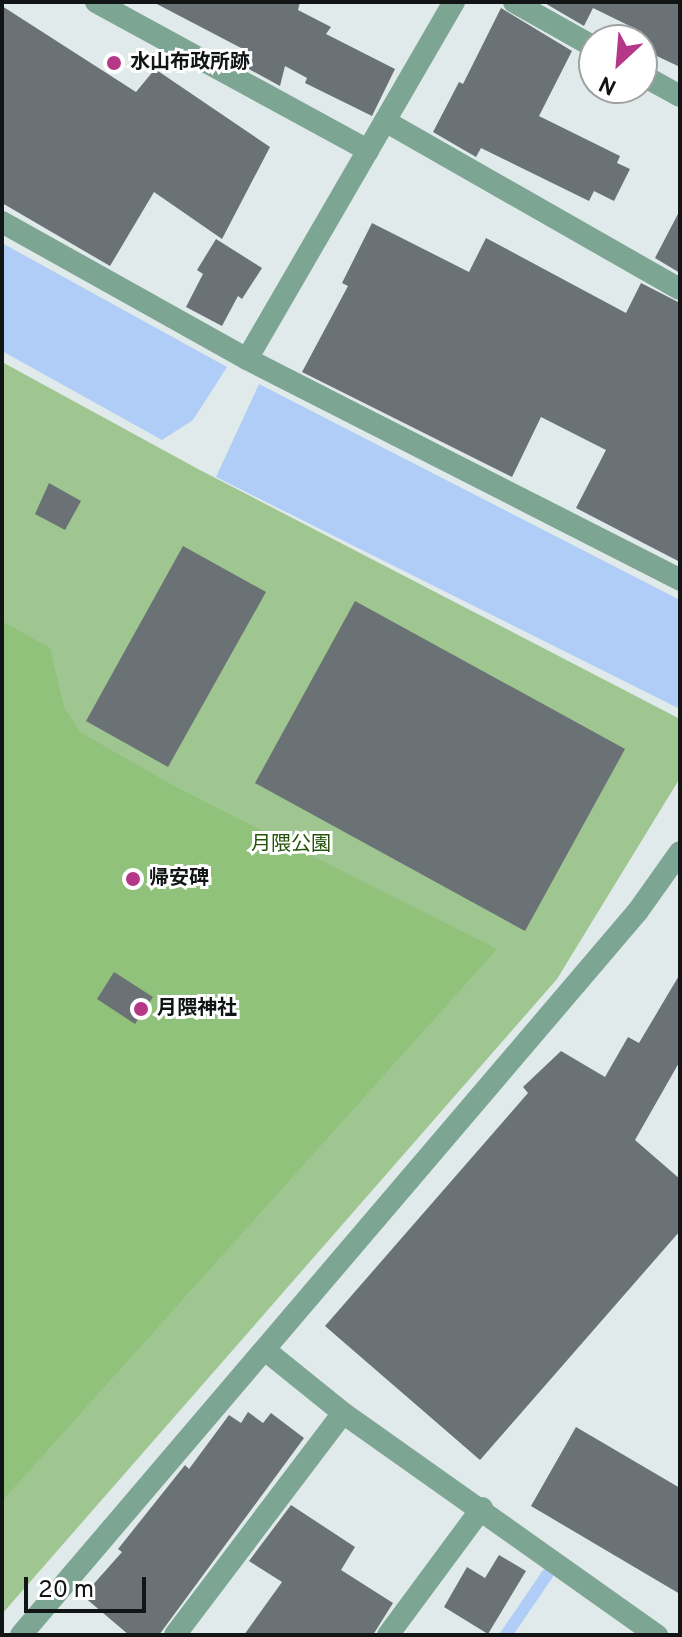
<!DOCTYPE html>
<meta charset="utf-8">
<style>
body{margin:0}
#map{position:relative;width:682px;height:1637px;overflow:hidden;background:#e1eaea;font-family:Overpass,"Noto Sans JP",sans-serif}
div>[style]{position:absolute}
.green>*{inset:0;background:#9fc591}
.forest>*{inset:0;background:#90c27c}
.water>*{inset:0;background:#afcdf6}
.stream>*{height:12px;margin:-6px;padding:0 6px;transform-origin:6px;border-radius:6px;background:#afcdf6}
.building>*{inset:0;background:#6b7275}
.minor>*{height:22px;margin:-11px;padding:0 11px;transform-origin:11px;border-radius:11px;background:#7da594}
.dots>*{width:22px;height:22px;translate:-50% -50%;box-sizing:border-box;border:4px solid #fff;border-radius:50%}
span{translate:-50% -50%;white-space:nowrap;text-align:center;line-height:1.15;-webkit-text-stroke:6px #fff;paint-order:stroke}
.poi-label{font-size:20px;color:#121515;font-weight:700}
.left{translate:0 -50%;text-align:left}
.park-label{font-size:20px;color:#24530a}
.frame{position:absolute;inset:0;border:4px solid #121515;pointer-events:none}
.north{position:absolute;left:578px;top:24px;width:80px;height:80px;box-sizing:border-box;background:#fff;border:2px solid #a0a1a1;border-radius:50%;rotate:206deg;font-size:22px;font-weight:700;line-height:32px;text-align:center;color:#121515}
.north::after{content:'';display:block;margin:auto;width:28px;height:36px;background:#b53888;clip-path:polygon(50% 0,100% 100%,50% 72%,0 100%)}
.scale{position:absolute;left:24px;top:1577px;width:122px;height:36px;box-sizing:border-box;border:4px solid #121515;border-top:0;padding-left:10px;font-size:24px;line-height:28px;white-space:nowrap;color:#121515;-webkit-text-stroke:6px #fff;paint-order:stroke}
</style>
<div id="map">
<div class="green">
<i style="clip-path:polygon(2px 362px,198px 469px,680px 719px,680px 778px,557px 979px,2px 1614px)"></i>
</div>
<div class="forest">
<i style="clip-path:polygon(2px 621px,50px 648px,64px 707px,80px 732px,172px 785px,497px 949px,2px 1501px)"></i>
</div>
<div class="water">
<i style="clip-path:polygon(2px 243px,227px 367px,193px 420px,162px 440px,2px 351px)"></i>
<i style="clip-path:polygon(259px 384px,680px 600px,680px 709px,216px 477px)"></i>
</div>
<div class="stream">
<i style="left:506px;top:1635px;width:73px;rotate:-55.7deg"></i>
</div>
<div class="building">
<i style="clip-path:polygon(153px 2px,300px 2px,298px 10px,331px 27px,326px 34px,395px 69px,372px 116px,305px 83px,307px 78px,285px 66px,280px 86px,236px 62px,243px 49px)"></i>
<i style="clip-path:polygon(543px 2px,680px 2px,680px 67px,642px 49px,642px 32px,593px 8px,584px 26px)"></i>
<i style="clip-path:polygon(2px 6px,136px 92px,155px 69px,270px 147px,222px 239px,154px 192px,110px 266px,2px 203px)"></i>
<i style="clip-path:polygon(501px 8px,572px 51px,539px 116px,620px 156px,617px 163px,630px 169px,614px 201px,594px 191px,589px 201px,481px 148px,476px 157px,433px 132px,459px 82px,463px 84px)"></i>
<i style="clip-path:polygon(680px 210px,680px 273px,655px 258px)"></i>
<i style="clip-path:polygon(372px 223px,469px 272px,486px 238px,626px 313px,641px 283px,680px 303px,680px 562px,576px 508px,606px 450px,541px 417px,512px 477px,302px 372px,348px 286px,342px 283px)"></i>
<i style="clip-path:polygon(216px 239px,262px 268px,242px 299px,238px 296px,222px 326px,186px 307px,203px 274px,197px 270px)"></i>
<i style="clip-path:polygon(49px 483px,81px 501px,65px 530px,35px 514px)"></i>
<i style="clip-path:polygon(183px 546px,266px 592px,168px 767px,86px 721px)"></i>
<i style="clip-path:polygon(355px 601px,625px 749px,525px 931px,255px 783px)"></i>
<i style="clip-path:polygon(114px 972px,153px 997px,135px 1024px,97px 999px)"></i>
<i style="clip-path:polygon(680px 974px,680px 1061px,635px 1140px,680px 1179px,680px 1231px,480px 1460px,325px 1326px,528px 1093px,523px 1087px,561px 1051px,605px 1077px,628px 1037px,639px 1043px)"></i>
<i style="clip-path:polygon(248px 1412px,263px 1423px,271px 1413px,304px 1438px,159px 1635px,129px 1635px,83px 1596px,122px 1552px,118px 1549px,185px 1465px,189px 1469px,229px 1415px,241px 1423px)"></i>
<i style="clip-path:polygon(576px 1427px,680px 1488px,680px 1594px,531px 1506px)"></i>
<i style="clip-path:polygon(291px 1505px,355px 1547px,341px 1570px,393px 1603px,373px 1635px,244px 1635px,282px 1582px,249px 1561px)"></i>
<i style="clip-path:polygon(499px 1555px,526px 1571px,488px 1634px,444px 1607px,467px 1567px,485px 1578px)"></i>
</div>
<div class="minor">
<i style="left:96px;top:2px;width:310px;rotate:28.6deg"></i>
<i style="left:514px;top:2px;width:92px;rotate:29.4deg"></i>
<i style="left:642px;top:75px;width:43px;rotate:28.9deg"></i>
<i style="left:385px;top:121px;width:339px;rotate:29.7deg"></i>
<i style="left:2px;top:222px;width:281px;rotate:29.2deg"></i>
<i style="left:247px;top:359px;width:486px;rotate:27deg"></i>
<i style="left:247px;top:359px;width:413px;rotate:-59.9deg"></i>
<i style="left:265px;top:1350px;width:100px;rotate:38.9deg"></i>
<i style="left:343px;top:1413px;width:385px;rotate:35.3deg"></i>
<i style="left:21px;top:1635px;width:951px;rotate:-49.56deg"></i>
<i style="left:638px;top:911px;width:72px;rotate:-54.6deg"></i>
<i style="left:175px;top:1635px;width:278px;rotate:-52.9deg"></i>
<i style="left:388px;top:1635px;width:158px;rotate:-53.5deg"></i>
</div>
<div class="dots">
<i style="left:114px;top:63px;background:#b53888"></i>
<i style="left:133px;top:879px;background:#b53888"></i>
<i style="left:141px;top:1009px;background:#b53888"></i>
</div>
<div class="poi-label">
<span class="left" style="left:130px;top:63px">水山布政所跡</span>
<span class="left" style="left:149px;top:879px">帰安碑</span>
<span class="left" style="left:157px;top:1009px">月隈神社</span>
</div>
<div class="park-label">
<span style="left:291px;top:845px">月隈公園</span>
</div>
<div class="frame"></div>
<div class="north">N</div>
<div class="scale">20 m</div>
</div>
